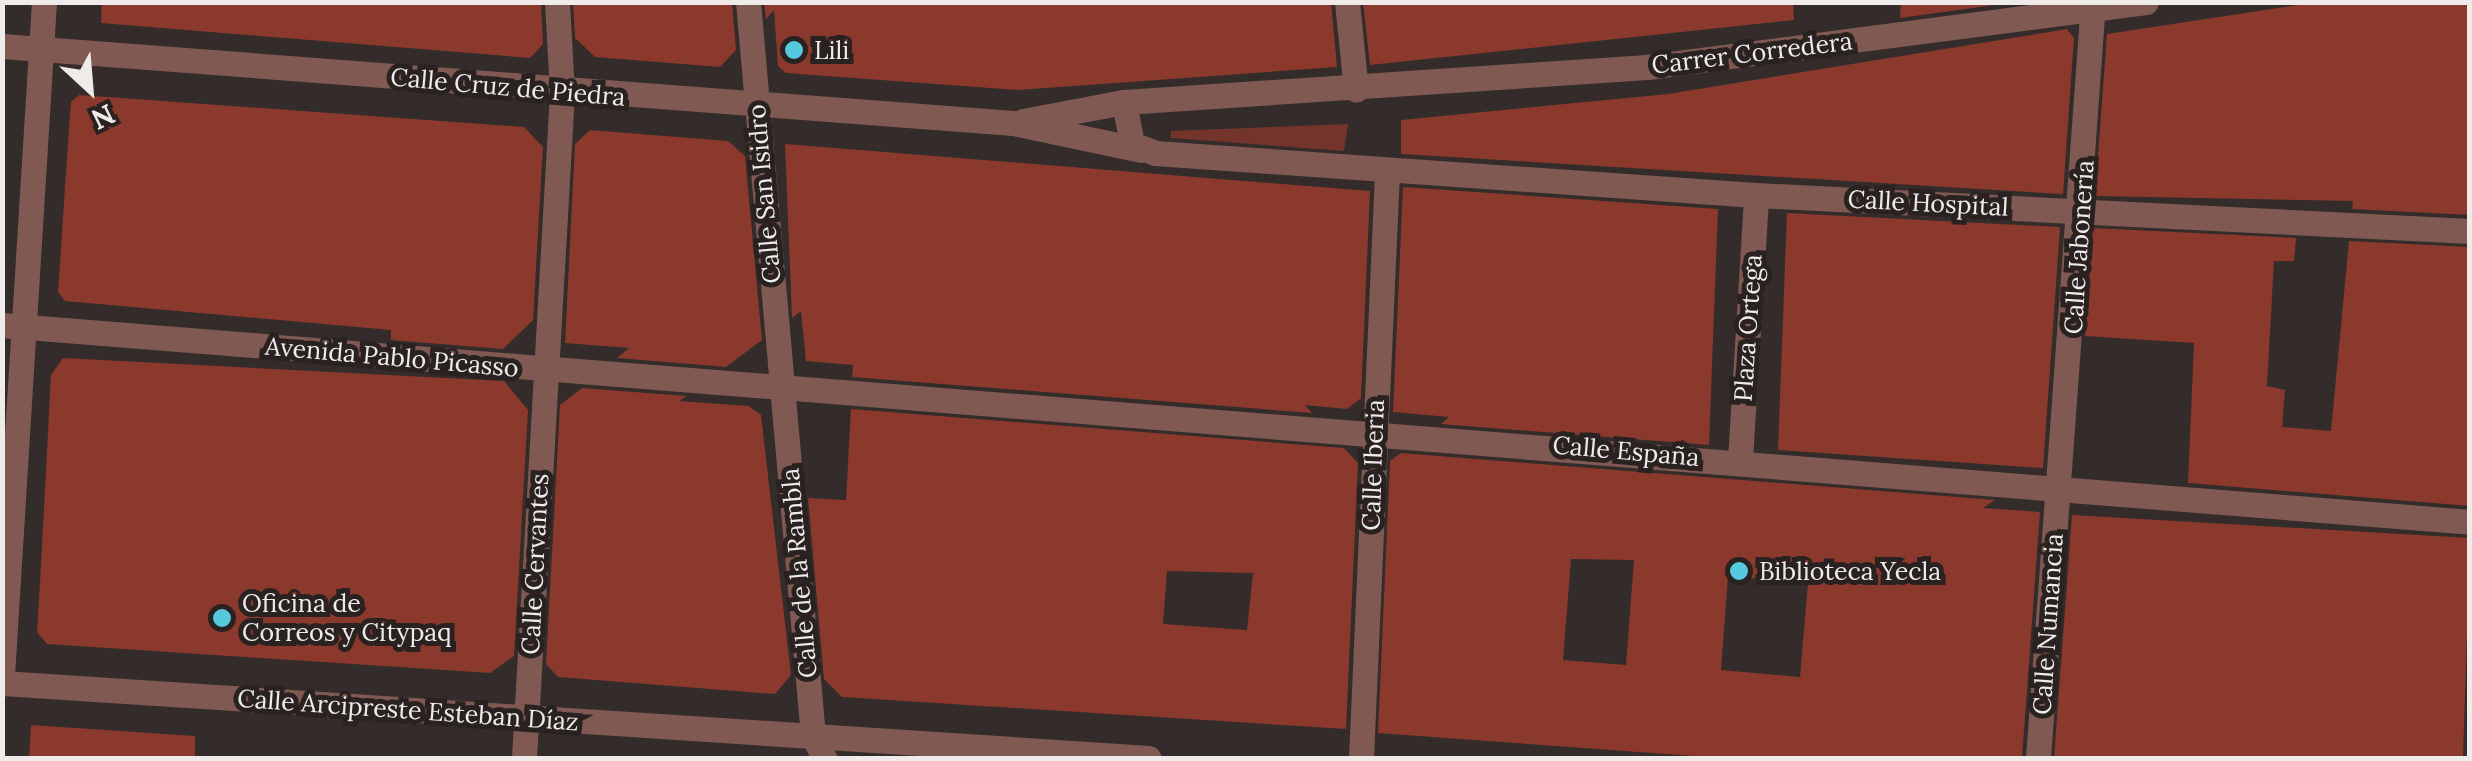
<!DOCTYPE html>
<meta charset="utf-8">
<style>
body{margin:0}
#map{position:relative;width:2472px;height:761px;overflow:hidden;background:#332c2a;font-family:Lora,serif}
div>[style]{position:absolute}
.green>*{inset:0;background:#73352b}
.building>*{inset:0;background:#8b392c}
.minor>*{height:25px;margin:-12.5px;padding:0 12.5px;transform-origin:12.5px;border-radius:12.5px;background:#7f5952}
.dots>*{width:28px;height:28px;translate:-50% -50%;box-sizing:border-box;border:5px solid #292221;border-radius:50%}
span{translate:-50% -50%;white-space:nowrap;text-align:center;line-height:1.15;-webkit-text-stroke:10px #292221;paint-order:stroke}
.poi-label{font-size:25px;color:#efebea}
.left{translate:0 -50%;text-align:left}
.street-label{font-size:25px;color:#efebea}
.frame{position:absolute;inset:0;border:5px solid #efebea;pointer-events:none}
.north{position:absolute;left:40px;top:40px;width:100px;height:100px;-webkit-text-stroke:8px #292221;paint-order:stroke;rotate:154deg;font-size:28px;font-weight:700;line-height:40px;text-align:center;color:#efebea}
.north::after{content:'';display:block;margin:auto;width:35px;height:45px;background:#efebea;clip-path:polygon(50% 0,100% 100%,50% 72%,0 100%)}
</style>
<div id="map">
<div class="green">
<i style="clip-path:polygon(1348px 124px,1344px 151px,1171px 138px,1171px 131px)"></i>
</div>
<div class="building">
<i style="clip-path:polygon(102px 2px,541px 2px,543px 44px,530px 58px,101px 23px)"></i>
<i style="clip-path:polygon(573px 2px,732px 2px,736px 50px,720px 67px,595px 57px,575px 38px)"></i>
<i style="clip-path:polygon(764px 2px,1331px 2px,1337px 67px,1017px 90px,786px 73px,778px 66px,774px 10px,766px 19px)"></i>
<i style="clip-path:polygon(1363px 2px,1793px 2px,1794px 20px,1370px 65px)"></i>
<i style="clip-path:polygon(1901px 2px,2016px 2px,1900px 18px)"></i>
<i style="clip-path:polygon(2318px 2px,2470px 2px,2470px 215px,2352px 209px,2353px 201px,2095px 196px,2107px 34px)"></i>
<i style="clip-path:polygon(2067px 29px,2074px 38px,2063px 194px,1401px 154px,1401px 120px,1668px 94px)"></i>
<i style="clip-path:polygon(79px 95px,524px 127px,543px 147px,533px 320px,503px 349px,391px 340px,391px 330px,65px 301px,58px 292px,69px 127px,71px 102px)"></i>
<i style="clip-path:polygon(590px 130px,728px 141px,745px 156px,762px 340px,726px 367px,617px 358px,629px 348px,565px 343px,575px 144px)"></i>
<i style="clip-path:polygon(785px 144px,1370px 191px,1361px 398px,1347px 409px,1305px 405px,1312px 413px,852px 377px,853px 365px,806px 361px,801px 311px,792px 318px)"></i>
<i style="clip-path:polygon(1403px 187px,1718px 209px,1709px 445px,1441px 424px,1449px 417px,1393px 412px)"></i>
<i style="clip-path:polygon(1787px 213px,2060px 227px,2043px 468px,1778px 450px)"></i>
<i style="clip-path:polygon(2093px 228px,2296px 238px,2294px 261px,2274px 261px,2267px 386px,2285px 390px,2282px 427px,2331px 431px,2349px 241px,2470px 247px,2470px 506px,2188px 483px,2194px 343px,2085px 336px)"></i>
<i style="clip-path:polygon(63px 358px,504px 381px,528px 410px,514px 656px,490px 673px,47px 644px,37px 632px,41px 566px,51px 375px)"></i>
<i style="clip-path:polygon(582px 388px,687px 396px,679px 401px,749px 406px,761px 415px,791px 675px,775px 694px,558px 677px,546px 664px,560px 405px)"></i>
<i style="clip-path:polygon(evenodd,851px 409px,1344px 448px,1358px 463px,1346px 729px,842px 697px,824px 679px,808px 498px,846px 500px,851px 409px,1167px 571px,1253px 573px,1247px 630px,1163px 624px,1167px 571px)"></i>
<i style="clip-path:polygon(evenodd,1401px 453px,1995px 500px,1983px 508px,2040px 512px,2022px 758px,1721px 758px,1378px 733px,1390px 461px,1401px 453px,1571px 559px,1634px 560px,1626px 665px,1563px 660px,1571px 559px,1401px 453px,1728px 576px,1808px 583px,1800px 677px,1721px 670px,1728px 576px)"></i>
<i style="clip-path:polygon(2072px 515px,2470px 538px,2463px 758px,2054px 758px)"></i>
<i style="clip-path:polygon(31px 725px,195px 736px,195px 758px,29px 758px)"></i>
</div>
<div class="minor">
<i style="left:748px;top:2px;width:737px;rotate:84.94deg"></i>
<i style="left:813px;top:736px;width:25px;rotate:63deg"></i>
<i style="left:1347px;top:2px;width:88px;rotate:84.2deg"></i>
<i style="left:2px;top:46px;width:1014px;rotate:4.36deg"></i>
<i style="left:1013px;top:123px;width:131px;rotate:11.9deg"></i>
<i style="left:1124px;top:102px;width:43px;rotate:79.2deg"></i>
<i style="left:1132px;top:144px;width:25px;rotate:21deg"></i>
<i style="left:1155px;top:153px;width:602px;rotate:4deg"></i>
<i style="left:1756px;top:195px;width:715px;rotate:2.89deg"></i>
<i style="left:1023px;top:121px;width:103px;rotate:-10.7deg"></i>
<i style="left:1124px;top:102px;width:524px;rotate:-3.83deg"></i>
<i style="left:1647px;top:67px;width:503px;rotate:-7.42deg"></i>
<i style="left:2px;top:325px;width:2476px;rotate:4.56deg"></i>
<i style="left:1740px;top:460px;width:265px;rotate:-86.5deg"></i>
<i style="left:2px;top:675px;width:674px;rotate:-86.43deg"></i>
<i style="left:2px;top:683px;width:1149px;rotate:3.74deg"></i>
<i style="left:524px;top:758px;width:667px;rotate:-86.73deg"></i>
<i style="left:562px;top:92px;width:90px;rotate:-93.2deg"></i>
<i style="left:1361px;top:758px;width:586px;rotate:-87.46deg"></i>
<i style="left:2038px;top:758px;width:758px;rotate:-85.84deg"></i>
</div>
<div class="dots">
<i style="left:794px;top:50px;background:#55cade"></i>
<i style="left:1739px;top:571px;background:#55cade"></i>
<i style="left:222px;top:618px;background:#55cade"></i>
</div>
<div class="poi-label">
<span class="left" style="left:814px;top:50px">Lili</span>
<span class="left" style="left:1759px;top:571px">Biblioteca Yecla</span>
<span class="left" style="left:242px;top:618px">Oficina de<br>Correos y Citypaq</span>
</div>
<div class="street-label">
<span style="left:1752px;top:53px;rotate:-7deg">Carrer Corredera</span>
<span style="left:508px;top:87px;rotate:5deg">Calle Cruz de Piedra</span>
<span style="left:764px;top:194px;rotate:-95deg">Calle San Isidro</span>
<span style="left:1928px;top:203px;rotate:3deg">Calle Hospital</span>
<span style="left:2079px;top:247px;rotate:-86deg">Calle Jabonería</span>
<span style="left:1748px;top:328px;rotate:-86deg">Plaza Ortega</span>
<span style="left:392px;top:357px;rotate:5deg">Avenida Pablo Picasso</span>
<span style="left:1626px;top:451px;rotate:5deg">Calle España</span>
<span style="left:1373px;top:465px;rotate:-88deg">Calle Iberia</span>
<span style="left:535px;top:564px;rotate:-87deg">Calle Cervantes</span>
<span style="left:799px;top:573px;rotate:-95deg">Calle de la Rambla</span>
<span style="left:2048px;top:624px;rotate:-86deg">Calle Numancia</span>
<span style="left:408px;top:710px;rotate:4deg">Calle Arcipreste Esteban Díaz</span>
</div>
<div class="frame"></div>
<div class="north">N</div>
</div>
